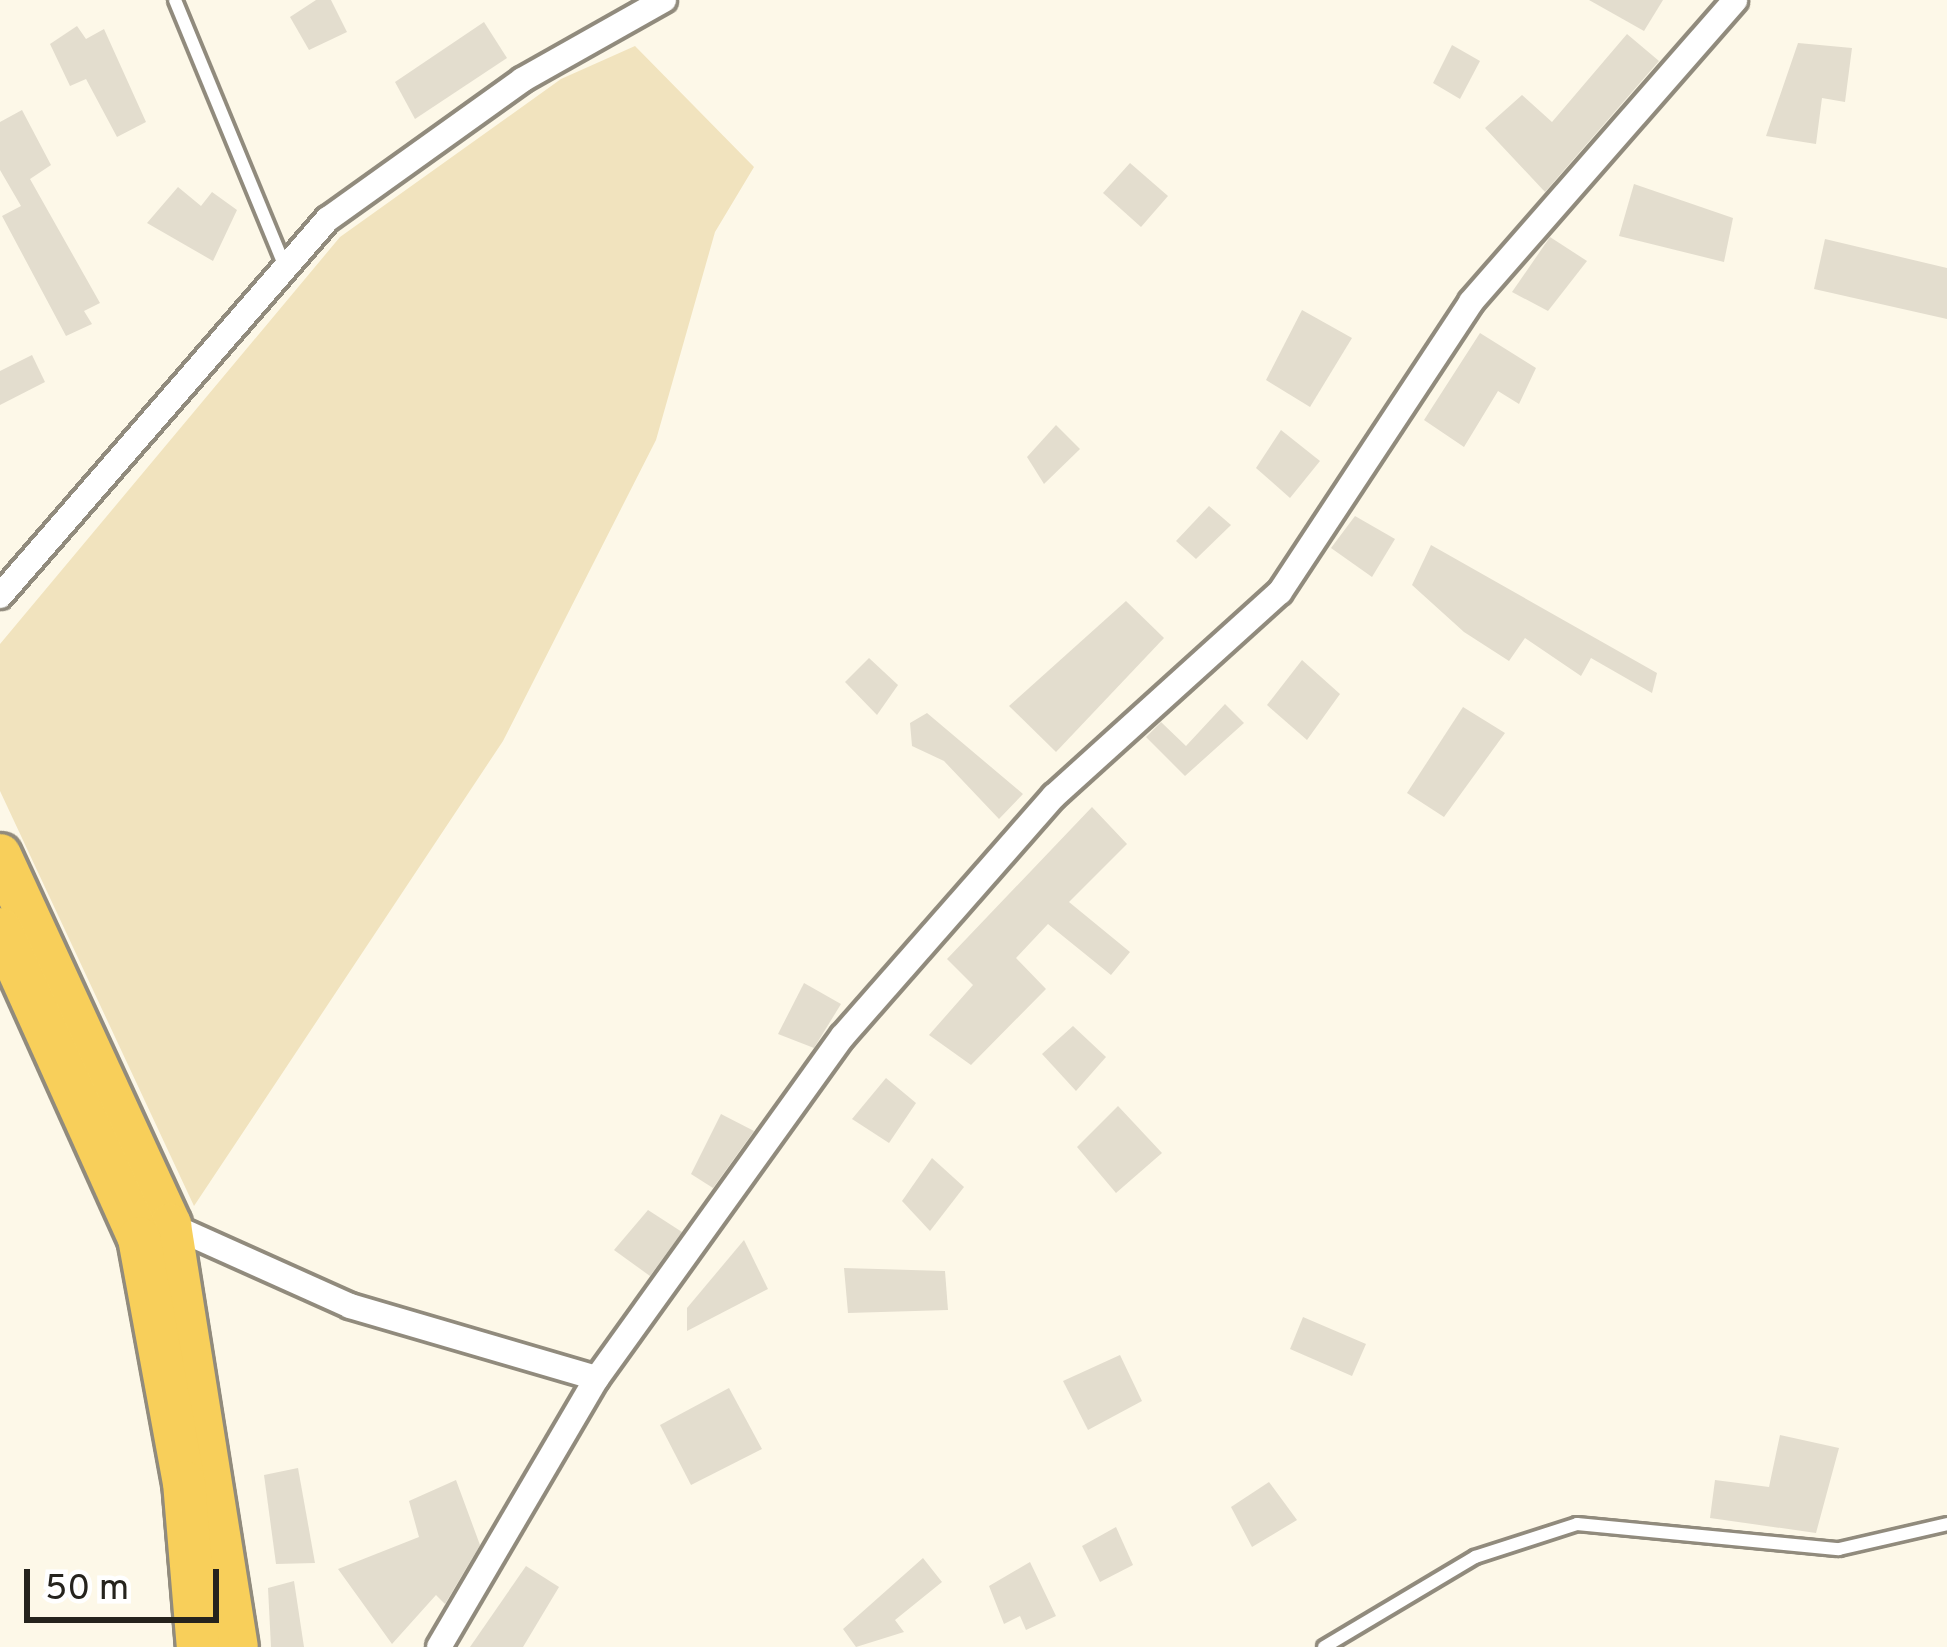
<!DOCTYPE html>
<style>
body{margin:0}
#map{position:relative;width:1947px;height:1647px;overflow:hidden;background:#fdf8e8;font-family:Overpass,sans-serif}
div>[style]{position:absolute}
.green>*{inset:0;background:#f1e3be}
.building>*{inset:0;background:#e3ddce}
.roads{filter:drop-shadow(3px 0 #918b7d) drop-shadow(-3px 0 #918b7d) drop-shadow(0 3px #918b7d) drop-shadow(0 -3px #918b7d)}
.lane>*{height:12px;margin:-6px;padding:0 6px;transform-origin:6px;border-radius:6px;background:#fff}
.street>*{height:24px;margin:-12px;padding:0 12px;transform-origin:12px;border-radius:12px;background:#fff}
.highway>*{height:42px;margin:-21px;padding:0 21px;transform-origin:21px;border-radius:21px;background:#f8cf5a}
span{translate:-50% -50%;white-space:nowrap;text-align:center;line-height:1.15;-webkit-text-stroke:9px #fff;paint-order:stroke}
.scale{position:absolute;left:24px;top:1569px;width:195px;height:54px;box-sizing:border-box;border:6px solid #25231d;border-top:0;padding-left:15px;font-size:36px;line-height:42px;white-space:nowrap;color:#25231d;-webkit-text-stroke:9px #fff;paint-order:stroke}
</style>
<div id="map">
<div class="green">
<i style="clip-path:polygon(635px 46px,754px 167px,715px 232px,656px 440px,503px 741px,194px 1206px,0 791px,0 644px,340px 237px,561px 79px)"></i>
</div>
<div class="building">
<i style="clip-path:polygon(316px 0,331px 0,347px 32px,309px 50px,290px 17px)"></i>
<i style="clip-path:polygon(1589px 0,1663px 0,1644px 31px)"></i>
<i style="clip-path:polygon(484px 22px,507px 58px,415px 119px,395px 82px)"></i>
<i style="clip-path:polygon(77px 26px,86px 39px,104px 29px,146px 122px,117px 137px,86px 79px,70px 86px,50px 44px)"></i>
<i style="clip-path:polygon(1627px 34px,1659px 61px,1545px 192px,1485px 128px,1522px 95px,1552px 122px)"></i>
<i style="clip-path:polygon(1798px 43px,1852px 48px,1845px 102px,1822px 98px,1816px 144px,1766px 136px)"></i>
<i style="clip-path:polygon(1452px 45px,1480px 61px,1460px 99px,1433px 83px)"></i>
<i style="clip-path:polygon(22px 110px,51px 165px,30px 179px,100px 303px,84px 311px,92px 324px,66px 336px,2px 216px,21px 206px,0 170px,0 122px)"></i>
<i style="clip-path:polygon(1130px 163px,1168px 196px,1141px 227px,1103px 193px)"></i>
<i style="clip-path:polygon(1634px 184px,1733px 218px,1724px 262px,1619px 236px)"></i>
<i style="clip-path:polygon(178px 187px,201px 206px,212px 192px,237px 210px,213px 261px,147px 223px)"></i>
<i style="clip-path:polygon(1550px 237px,1587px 261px,1548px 311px,1512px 292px)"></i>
<i style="clip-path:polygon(1825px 239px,1947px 268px,1947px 319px,1814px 289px)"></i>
<i style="clip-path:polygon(1302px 310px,1352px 338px,1310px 407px,1266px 380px)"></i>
<i style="clip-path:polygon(1480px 333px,1536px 368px,1519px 404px,1498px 391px,1464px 447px,1424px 420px)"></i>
<i style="clip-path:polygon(32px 355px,45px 382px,0 405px,0 371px)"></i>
<i style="clip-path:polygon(1056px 425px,1080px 449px,1044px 484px,1027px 457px)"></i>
<i style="clip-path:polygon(1281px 430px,1320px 461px,1290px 498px,1256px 468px)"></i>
<i style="clip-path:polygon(1209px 506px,1231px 525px,1196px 559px,1176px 541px)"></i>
<i style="clip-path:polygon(1355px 516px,1395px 539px,1372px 577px,1331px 548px)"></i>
<i style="clip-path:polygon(1431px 545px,1657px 673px,1652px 693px,1591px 658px,1581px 676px,1525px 638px,1509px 661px,1464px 632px,1412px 585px)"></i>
<i style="clip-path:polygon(1126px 601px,1164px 638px,1056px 752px,1009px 706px)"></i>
<i style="clip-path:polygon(869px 658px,898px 685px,877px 715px,845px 682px)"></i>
<i style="clip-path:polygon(1302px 660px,1340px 694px,1307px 740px,1267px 705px)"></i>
<i style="clip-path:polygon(1225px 704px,1244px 723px,1185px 776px,1146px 737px,1161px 722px,1186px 746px)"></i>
<i style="clip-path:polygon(1463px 707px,1505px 733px,1444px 817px,1407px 793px)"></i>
<i style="clip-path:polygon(927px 713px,1023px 794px,999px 819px,944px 761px,912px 746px,910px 723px)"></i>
<i style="clip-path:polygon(1092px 807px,1127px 844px,1069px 902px,1130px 952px,1111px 975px,1048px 924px,1016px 958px,1046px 989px,971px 1065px,929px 1035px,973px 985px,947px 959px)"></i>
<i style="clip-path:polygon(804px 983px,841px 1004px,814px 1048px,778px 1034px)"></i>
<i style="clip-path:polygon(1073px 1026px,1106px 1057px,1076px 1091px,1042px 1054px)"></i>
<i style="clip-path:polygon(886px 1078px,916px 1103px,889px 1143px,852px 1119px)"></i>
<i style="clip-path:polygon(1118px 1106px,1162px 1153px,1116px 1193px,1077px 1147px)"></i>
<i style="clip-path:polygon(721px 1114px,754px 1131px,713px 1188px,691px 1174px)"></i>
<i style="clip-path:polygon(932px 1158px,964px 1187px,930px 1231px,902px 1201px)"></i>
<i style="clip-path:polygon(648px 1210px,682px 1232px,650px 1276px,614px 1250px)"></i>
<i style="clip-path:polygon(744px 1240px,768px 1289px,687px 1331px,687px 1308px)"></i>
<i style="clip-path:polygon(844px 1268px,945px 1271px,948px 1310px,848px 1313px)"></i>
<i style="clip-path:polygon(1303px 1317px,1366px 1344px,1352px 1376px,1290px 1349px)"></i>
<i style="clip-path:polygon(1120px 1355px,1142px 1401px,1088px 1430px,1063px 1381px)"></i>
<i style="clip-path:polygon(729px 1388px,762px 1449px,691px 1485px,660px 1425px)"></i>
<i style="clip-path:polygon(1780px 1435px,1839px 1448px,1816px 1533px,1710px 1518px,1715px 1480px,1769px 1487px)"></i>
<i style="clip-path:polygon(298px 1468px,315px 1563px,276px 1564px,264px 1475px)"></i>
<i style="clip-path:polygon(456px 1480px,480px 1545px,445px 1604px,436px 1595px,392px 1644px,338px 1569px,419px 1537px,409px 1501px)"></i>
<i style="clip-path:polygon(1269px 1482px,1297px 1520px,1252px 1547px,1231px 1507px)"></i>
<i style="clip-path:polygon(1116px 1527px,1133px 1565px,1100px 1582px,1082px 1546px)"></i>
<i style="clip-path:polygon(923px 1558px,942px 1582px,895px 1620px,904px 1632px,856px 1647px,843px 1629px)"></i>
<i style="clip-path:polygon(1030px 1562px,1056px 1616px,1026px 1630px,1020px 1616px,1004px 1624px,989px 1586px)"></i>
<i style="clip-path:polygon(526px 1566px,559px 1587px,523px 1647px,470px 1647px)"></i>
<i style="clip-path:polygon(294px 1581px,304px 1647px,271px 1647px,268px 1588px)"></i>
</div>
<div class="roads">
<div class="lane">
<i style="left:175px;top:0;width:287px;rotate:67.6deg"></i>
<i style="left:1324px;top:1647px;width:176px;rotate:-30.8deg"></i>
<i style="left:1475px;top:1557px;width:107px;rotate:-17.9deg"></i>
<i style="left:1577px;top:1524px;width:263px;rotate:5.5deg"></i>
<i style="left:1839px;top:1549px;width:111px;rotate:-13deg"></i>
</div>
<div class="street">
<i style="left:0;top:596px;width:500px;rotate:-49deg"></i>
<i style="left:328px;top:219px;width:239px;rotate:-35.6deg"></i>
<i style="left:522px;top:80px;width:163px;rotate:-29.4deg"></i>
<i style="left:170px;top:1225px;width:197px;rotate:24.2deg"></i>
<i style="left:350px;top:1306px;width:257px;rotate:16.3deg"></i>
<i style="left:439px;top:1647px;width:312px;rotate:-59.6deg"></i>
<i style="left:597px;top:1378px;width:421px;rotate:-54.3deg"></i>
<i style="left:843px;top:1036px;width:320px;rotate:-48.7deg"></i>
<i style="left:1054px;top:796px;width:304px;rotate:-42.1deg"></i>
<i style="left:1280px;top:592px;width:347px;rotate:-56.6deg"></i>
<i style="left:1471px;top:302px;width:401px;rotate:-48.8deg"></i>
</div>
<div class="highway">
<i style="left:0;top:855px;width:407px;rotate:65.3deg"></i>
<i style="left:170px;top:1225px;width:427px;rotate:81deg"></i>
<i style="left:0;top:929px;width:339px;rotate:65.8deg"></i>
<i style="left:139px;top:1238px;width:248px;rotate:79.6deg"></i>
<i style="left:184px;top:1482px;width:166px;rotate:85.2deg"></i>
</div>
</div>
<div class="scale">50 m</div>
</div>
